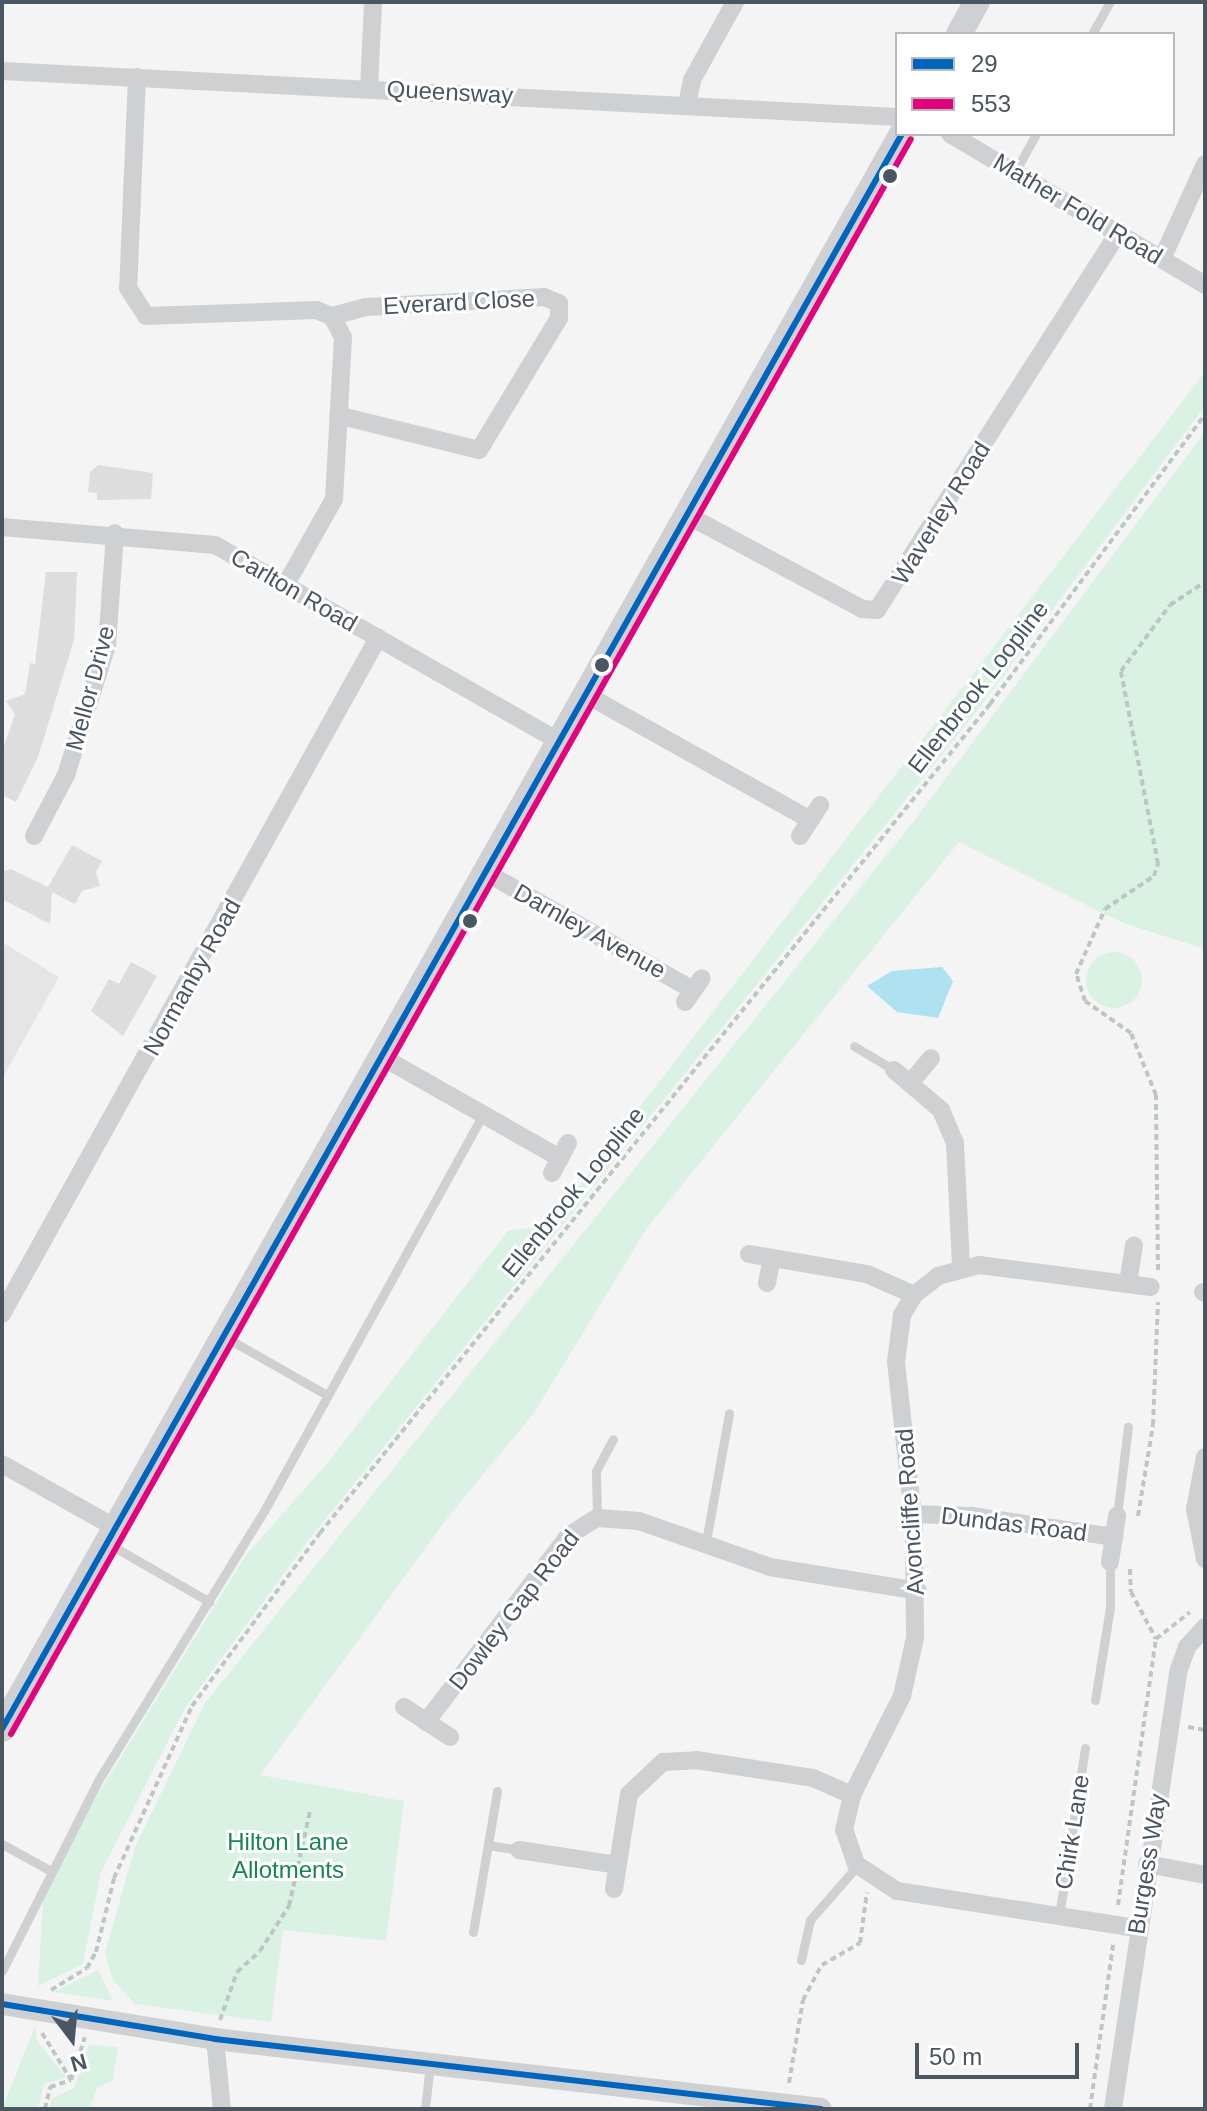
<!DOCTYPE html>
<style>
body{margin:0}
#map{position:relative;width:1207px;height:2111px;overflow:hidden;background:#f4f4f4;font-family:Helvetica,sans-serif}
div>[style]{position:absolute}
.education>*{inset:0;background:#e6e5e6}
.green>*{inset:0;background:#d9f2e3}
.round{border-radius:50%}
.water>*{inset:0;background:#aee2f0}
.building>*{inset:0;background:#ddddde}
.path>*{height:4px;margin-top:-2px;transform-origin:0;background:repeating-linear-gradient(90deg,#bcc7c4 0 6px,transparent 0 10px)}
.service>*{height:9px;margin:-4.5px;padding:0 4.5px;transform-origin:4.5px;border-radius:4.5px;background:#ced0d2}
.minor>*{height:18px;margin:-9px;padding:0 9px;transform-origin:9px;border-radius:9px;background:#ced0d2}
.tertiary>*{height:22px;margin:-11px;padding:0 11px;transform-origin:11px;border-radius:11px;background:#ced0d2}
.secondary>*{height:26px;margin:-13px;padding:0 13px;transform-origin:13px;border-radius:13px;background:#ced0d4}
.bus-1>*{height:6px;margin:-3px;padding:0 3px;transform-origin:3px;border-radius:3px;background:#0065bd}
.bus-2>*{height:6px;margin:-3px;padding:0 3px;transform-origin:3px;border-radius:3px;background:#e5007d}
.dots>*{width:22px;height:22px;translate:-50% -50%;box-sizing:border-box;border:4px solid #fff;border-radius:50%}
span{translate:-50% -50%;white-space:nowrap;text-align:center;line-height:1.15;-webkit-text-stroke:6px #fff;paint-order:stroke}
.street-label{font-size:24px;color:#4a5661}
.park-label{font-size:24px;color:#17864f}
.frame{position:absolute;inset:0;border:4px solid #4a5661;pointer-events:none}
.legend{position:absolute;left:895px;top:32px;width:280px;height:104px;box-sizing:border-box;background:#fff;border:2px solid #b7bbc0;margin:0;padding:10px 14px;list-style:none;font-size:24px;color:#4a5661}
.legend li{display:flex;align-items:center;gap:16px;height:40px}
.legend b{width:40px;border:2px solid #b7bbc0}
.north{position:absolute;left:32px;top:1999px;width:80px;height:80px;-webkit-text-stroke:6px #fff;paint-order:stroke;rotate:164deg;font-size:22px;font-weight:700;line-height:32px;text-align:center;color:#4a5661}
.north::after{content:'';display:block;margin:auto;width:28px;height:36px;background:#4a5661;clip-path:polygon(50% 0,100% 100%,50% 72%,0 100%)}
.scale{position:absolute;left:915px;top:2043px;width:164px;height:36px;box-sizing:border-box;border:4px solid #4a5661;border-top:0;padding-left:10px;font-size:24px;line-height:28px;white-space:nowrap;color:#4a5661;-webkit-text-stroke:6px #fff;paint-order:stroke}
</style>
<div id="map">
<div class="education">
<i style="clip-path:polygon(2px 942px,59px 977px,2px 1079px)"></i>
</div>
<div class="green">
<i style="clip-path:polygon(1205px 372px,1205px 406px,977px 711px,308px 1541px,185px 1708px,101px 1872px,83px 1964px,38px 1986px,44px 1881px,246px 1555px,325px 1466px,508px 1231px,549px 1225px)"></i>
<i style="clip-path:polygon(1205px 432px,1205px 949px,1123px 923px,959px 842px,647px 1228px,534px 1413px,448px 1517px,260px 1775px,404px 1801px,386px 1941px,283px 1930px,271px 2022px,135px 2004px,113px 1980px,105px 1953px,135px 1847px,205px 1703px,917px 817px)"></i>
<i class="round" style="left:1086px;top:952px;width:56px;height:56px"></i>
<i style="clip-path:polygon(98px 1970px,113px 2001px,54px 1992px)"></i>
<i style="clip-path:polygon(35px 2026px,37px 2041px,66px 2077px,44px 2084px,38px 2109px,2px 2109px)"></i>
<i style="clip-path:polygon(89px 2045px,118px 2047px,113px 2080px,97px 2088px,90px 2109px,49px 2109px,51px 2099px,74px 2088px)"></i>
</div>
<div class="water">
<i style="clip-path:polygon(942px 967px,953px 981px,938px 1018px,897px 1012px,867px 986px,892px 971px)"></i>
</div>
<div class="building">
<i style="clip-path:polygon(98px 465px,153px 473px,151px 499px,97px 500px,97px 493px,88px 492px,90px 472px)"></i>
<i style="clip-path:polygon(46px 572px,77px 572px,74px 640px,38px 757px,16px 802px,2px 795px,2px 752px,15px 714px,6px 701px,25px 694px,30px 663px,35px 664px)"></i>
<i style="clip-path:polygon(72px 845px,102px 861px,96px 872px,100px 886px,82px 891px,75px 904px,52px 892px,50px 924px,2px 899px,2px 872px,11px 869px,48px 887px)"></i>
<i style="clip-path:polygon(131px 962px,157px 976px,123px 1036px,91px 1011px,109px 979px,119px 984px)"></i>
</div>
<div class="path">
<i style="left:1158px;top:1270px;width:175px;rotate:-90.7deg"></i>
<i style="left:1156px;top:1095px;width:67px;rotate:-112deg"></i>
<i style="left:1131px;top:1033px;width:56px;rotate:-145.2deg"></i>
<i style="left:1085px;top:1001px;width:28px;rotate:-108deg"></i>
<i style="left:1076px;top:974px;width:71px;rotate:-66deg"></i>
<i style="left:1105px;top:909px;width:59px;rotate:-34deg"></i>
<i style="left:1154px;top:876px;width:13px;rotate:-72deg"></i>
<i style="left:1158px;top:864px;width:197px;rotate:-100.9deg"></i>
<i style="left:1121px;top:671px;width:82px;rotate:-53.4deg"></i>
<i style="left:1170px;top:605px;width:42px;rotate:-33.3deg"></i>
<i style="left:1138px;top:1516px;width:92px;rotate:-80.6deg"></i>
<i style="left:1153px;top:1425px;width:123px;rotate:-87.7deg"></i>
<i style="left:1130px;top:1569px;width:23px;rotate:88deg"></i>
<i style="left:1131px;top:1592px;width:53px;rotate:62deg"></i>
<i style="left:1188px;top:1727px;width:17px;rotate:10deg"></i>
<i style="left:1118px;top:1905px;width:269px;rotate:-81.9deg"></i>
<i style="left:1156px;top:1639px;width:43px;rotate:-38.5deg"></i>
<i style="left:51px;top:1990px;width:42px;rotate:-31.4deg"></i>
<i style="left:87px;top:1968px;width:18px;rotate:-61deg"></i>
<i style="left:96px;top:1952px;width:76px;rotate:-76.3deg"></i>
<i style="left:114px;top:1878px;width:189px;rotate:-65.6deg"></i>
<i style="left:192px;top:1706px;width:215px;rotate:-53.5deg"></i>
<i style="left:320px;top:1533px;width:1066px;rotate:-51.05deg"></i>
<i style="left:990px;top:704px;width:360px;rotate:-53.4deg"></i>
<i style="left:220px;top:2020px;width:51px;rotate:-70.5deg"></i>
<i style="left:237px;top:1972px;width:31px;rotate:-42deg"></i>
<i style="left:260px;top:1951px;width:54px;rotate:-57.2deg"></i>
<i style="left:289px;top:1906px;width:97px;rotate:-77.5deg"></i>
<i style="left:42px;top:2033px;width:55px;rotate:58.3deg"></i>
<i style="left:71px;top:2080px;width:45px;rotate:-72deg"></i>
<i style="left:789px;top:2083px;width:84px;rotate:-80.4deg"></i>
<i style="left:803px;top:2000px;width:40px;rotate:-62deg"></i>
<i style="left:822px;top:1965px;width:44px;rotate:-30.1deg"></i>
<i style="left:860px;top:1943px;width:51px;rotate:-82.2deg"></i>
<i style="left:45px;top:2109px;width:23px;rotate:-77deg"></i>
<i style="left:50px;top:2087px;width:22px;rotate:-18deg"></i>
<i style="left:1090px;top:2109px;width:166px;rotate:-82deg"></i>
</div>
<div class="service">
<i style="left:1092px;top:34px;width:37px;rotate:-61deg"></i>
<i style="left:1015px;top:172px;width:43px;rotate:-61.1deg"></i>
<i style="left:854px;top:1046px;width:47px;rotate:31deg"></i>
<i style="left:225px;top:1337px;width:117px;rotate:29.6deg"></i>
<i style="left:1117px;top:1516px;width:90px;rotate:-83deg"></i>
<i style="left:597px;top:1518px;width:47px;rotate:-91.2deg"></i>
<i style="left:596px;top:1471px;width:36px;rotate:-62deg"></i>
<i style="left:109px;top:1544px;width:116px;rotate:29.9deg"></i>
<i style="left:705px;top:1547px;width:136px;rotate:-79.8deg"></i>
<i style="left:1095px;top:1700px;width:94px;rotate:-80.8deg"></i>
<i style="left:1110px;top:1607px;width:45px;rotate:-90deg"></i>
<i style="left:2px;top:1844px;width:56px;rotate:28.9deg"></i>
<i style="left:488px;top:1845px;width:31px;rotate:9deg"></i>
<i style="left:1059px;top:1916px;width:170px;rotate:-81.2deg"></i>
<i style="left:473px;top:1932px;width:143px;rotate:-80.3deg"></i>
<i style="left:801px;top:1960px;width:41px;rotate:-77.3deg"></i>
<i style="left:810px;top:1920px;width:73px;rotate:-48.9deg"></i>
<i style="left:2px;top:1971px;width:215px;rotate:-63.2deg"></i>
<i style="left:99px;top:1779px;width:315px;rotate:-58.4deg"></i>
<i style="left:264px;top:1511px;width:453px;rotate:-61.1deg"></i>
<i style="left:425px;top:2109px;width:45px;rotate:-83.7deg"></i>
</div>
<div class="minor">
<i style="left:2px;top:71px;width:896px;rotate:2.94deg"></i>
<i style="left:137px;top:77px;width:211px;rotate:92.4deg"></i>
<i style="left:128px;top:288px;width:33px;rotate:57deg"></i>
<i style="left:146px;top:316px;width:170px;rotate:-2deg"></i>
<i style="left:316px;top:310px;width:17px;rotate:21deg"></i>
<i style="left:332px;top:316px;width:35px;rotate:-15deg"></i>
<i style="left:366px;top:307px;width:178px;rotate:-3.2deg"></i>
<i style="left:544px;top:297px;width:16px;rotate:22deg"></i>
<i style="left:559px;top:303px;width:15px;rotate:90deg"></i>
<i style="left:559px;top:318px;width:154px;rotate:121.2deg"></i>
<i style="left:479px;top:450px;width:145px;rotate:-166.1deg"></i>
<i style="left:369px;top:88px;width:86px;rotate:-87.3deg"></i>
<i style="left:687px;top:104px;width:25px;rotate:-78deg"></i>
<i style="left:692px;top:80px;width:89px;rotate:-61.1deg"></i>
<i style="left:950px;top:134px;width:296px;rotate:30.6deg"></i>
<i style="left:1162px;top:259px;width:104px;rotate:-65.6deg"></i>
<i style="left:687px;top:515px;width:199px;rotate:28.2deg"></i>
<i style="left:862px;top:609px;width:15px;rotate:4deg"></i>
<i style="left:877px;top:610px;width:447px;rotate:-57.4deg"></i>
<i style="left:2px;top:527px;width:214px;rotate:4.8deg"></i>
<i style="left:215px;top:545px;width:396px;rotate:29.7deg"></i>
<i style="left:285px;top:586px;width:100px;rotate:-60.6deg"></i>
<i style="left:334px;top:499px;width:162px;rotate:-86.8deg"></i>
<i style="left:343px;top:337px;width:24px;rotate:-118deg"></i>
<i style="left:585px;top:694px;width:258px;rotate:29.2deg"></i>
<i style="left:34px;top:836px;width:69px;rotate:-62.3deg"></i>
<i style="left:66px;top:775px;width:136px;rotate:-72.5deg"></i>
<i style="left:107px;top:645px;width:112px;rotate:-85.9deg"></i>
<i style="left:800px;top:836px;width:37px;rotate:-57deg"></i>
<i style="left:487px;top:873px;width:237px;rotate:29.6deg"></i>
<i style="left:685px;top:1002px;width:29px;rotate:-55deg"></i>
<i style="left:382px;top:1057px;width:205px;rotate:29.6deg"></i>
<i style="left:894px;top:1070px;width:62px;rotate:40.4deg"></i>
<i style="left:941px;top:1110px;width:36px;rotate:67deg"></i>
<i style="left:955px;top:1143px;width:124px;rotate:87.2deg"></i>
<i style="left:911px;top:1082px;width:31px;rotate:-50deg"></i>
<i style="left:552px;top:1173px;width:34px;rotate:-62deg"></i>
<i style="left:749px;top:1254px;width:120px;rotate:9.6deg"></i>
<i style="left:867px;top:1274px;width:51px;rotate:24.1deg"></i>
<i style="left:767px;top:1283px;width:25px;rotate:-79deg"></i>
<i style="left:1128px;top:1283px;width:38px;rotate:-81deg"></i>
<i style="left:1203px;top:1292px;width:2px;rotate:27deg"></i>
<i style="left:2px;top:1314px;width:774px;rotate:-60.92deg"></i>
<i style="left:1205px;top:1457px;width:53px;rotate:100.9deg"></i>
<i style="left:1195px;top:1509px;width:51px;rotate:78.7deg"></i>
<i style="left:2px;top:1464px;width:131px;rotate:29.3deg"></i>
<i style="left:914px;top:1514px;width:58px;rotate:2deg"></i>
<i style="left:972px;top:1516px;width:144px;rotate:8.4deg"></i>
<i style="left:1110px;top:1562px;width:47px;rotate:-81.3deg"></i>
<i style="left:404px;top:1707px;width:55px;rotate:33.1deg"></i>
<i style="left:426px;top:1722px;width:234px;rotate:-52.6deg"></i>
<i style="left:568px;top:1536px;width:34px;rotate:-32deg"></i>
<i style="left:597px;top:1518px;width:42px;rotate:4.1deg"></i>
<i style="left:639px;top:1521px;width:139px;rotate:19.3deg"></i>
<i style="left:770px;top:1567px;width:150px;rotate:9.2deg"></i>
<i style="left:519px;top:1850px;width:99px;rotate:8.7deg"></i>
<i style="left:1147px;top:1864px;width:59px;rotate:10.7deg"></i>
<i style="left:614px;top:1889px;width:96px;rotate:-81deg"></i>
<i style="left:629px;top:1794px;width:47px;rotate:-43.3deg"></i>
<i style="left:663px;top:1762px;width:33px;rotate:-3deg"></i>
<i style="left:696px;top:1760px;width:118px;rotate:8.7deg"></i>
<i style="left:813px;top:1778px;width:43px;rotate:23.6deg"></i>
<i style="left:1136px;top:1928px;width:242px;rotate:-171.2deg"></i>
<i style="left:897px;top:1891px;width:49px;rotate:-146.6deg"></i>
<i style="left:856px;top:1864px;width:36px;rotate:-109deg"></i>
<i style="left:844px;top:1830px;width:36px;rotate:-77deg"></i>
<i style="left:852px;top:1795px;width:111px;rotate:-63.2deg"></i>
<i style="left:902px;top:1696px;width:59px;rotate:-77.4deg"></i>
<i style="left:915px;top:1638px;width:113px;rotate:-90.5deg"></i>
<i style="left:914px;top:1525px;width:164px;rotate:-96.3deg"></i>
<i style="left:896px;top:1362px;width:47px;rotate:-82.7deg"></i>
<i style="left:902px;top:1315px;width:23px;rotate:-59deg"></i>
<i style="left:914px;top:1295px;width:31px;rotate:-38deg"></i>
<i style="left:938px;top:1276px;width:42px;rotate:-15deg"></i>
<i style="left:979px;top:1265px;width:173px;rotate:7.3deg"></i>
<i style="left:215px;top:2039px;width:70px;rotate:84.3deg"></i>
<i style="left:1113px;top:2109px;width:442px;rotate:-81.5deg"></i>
<i style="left:1178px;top:1672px;width:27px;rotate:-70deg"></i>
<i style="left:1187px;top:1647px;width:27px;rotate:-48deg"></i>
</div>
<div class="tertiary">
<i style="left:2px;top:2004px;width:216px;rotate:9.3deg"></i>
<i style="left:215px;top:2039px;width:610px;rotate:6.59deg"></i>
</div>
<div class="secondary">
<i style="left:959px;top:34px;width:37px;rotate:-61deg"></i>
<i style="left:2px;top:1729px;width:1831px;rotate:-60.57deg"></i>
</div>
<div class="bus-1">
<i style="left:2px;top:1729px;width:1831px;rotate:-60.57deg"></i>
<i style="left:2px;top:2004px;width:216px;rotate:9.3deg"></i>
<i style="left:215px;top:2039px;width:610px;rotate:6.59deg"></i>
</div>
<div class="bus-2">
<i style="left:11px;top:1734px;width:1831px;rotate:-60.57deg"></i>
</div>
<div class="dots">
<i style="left:890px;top:176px;background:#4a5661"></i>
<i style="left:602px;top:665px;background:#4a5661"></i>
<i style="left:470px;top:921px;background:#4a5661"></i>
</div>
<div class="street-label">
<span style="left:450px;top:92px;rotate:3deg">Queensway</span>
<span style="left:1078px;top:209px;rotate:31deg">Mather Fold Road</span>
<span style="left:459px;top:302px;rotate:-3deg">Everard Close</span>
<span style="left:941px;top:513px;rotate:-58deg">Waverley Road</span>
<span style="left:294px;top:590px;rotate:30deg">Carlton Road</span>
<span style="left:978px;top:687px;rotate:-52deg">Ellenbrook Loopline</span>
<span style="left:90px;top:688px;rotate:-75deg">Mellor Drive</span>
<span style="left:590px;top:931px;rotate:29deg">Darnley Avenue</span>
<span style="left:192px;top:977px;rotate:-61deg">Normanby Road</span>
<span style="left:573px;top:1192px;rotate:-51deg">Ellenbrook Loopline</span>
<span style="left:910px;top:1512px;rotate:-94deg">Avoncliffe Road</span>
<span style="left:1014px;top:1524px;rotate:7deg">Dundas Road</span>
<span style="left:514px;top:1610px;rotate:-52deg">Dowley Gap Road</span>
<span style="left:1072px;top:1832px;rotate:-81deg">Chirk Lane</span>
<span style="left:1147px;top:1864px;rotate:-81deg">Burgess Way</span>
</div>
<div class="park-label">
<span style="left:288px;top:1856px">Hilton Lane<br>Allotments</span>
</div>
<div class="frame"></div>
<ul class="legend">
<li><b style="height:10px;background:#0065bd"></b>29</li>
<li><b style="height:10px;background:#e5007d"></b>553</li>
</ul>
<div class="north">N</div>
<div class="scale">50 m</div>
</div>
